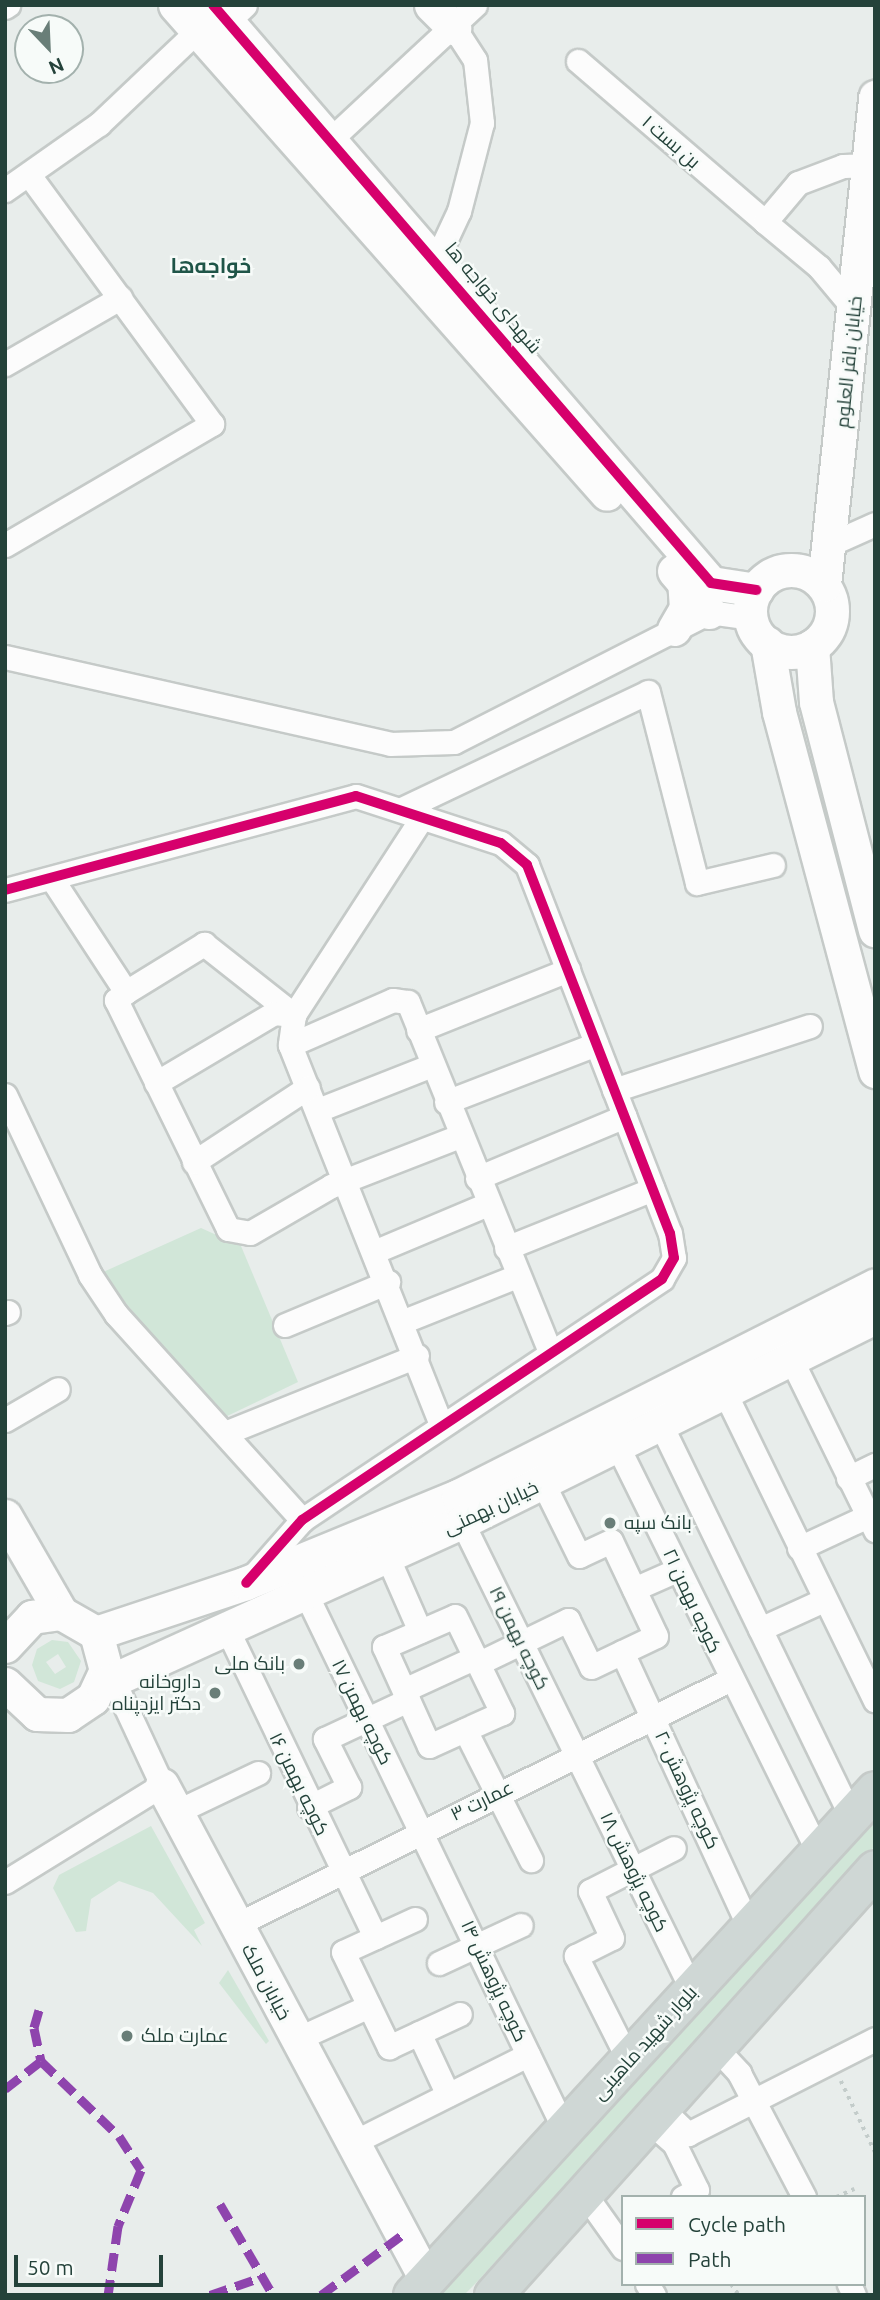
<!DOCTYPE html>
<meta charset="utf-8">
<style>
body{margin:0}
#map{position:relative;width:880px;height:2300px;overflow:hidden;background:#e8edeb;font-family:Ubuntu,Cairo,sans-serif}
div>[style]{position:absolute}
.green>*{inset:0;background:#d1e6d8}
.path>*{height:3.5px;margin-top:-1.75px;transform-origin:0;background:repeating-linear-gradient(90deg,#c3ccca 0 3.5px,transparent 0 8.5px)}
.roads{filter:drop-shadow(2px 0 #c5cac8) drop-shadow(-2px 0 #c5cac8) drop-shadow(0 2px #c5cac8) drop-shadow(0 -2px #c5cac8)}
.street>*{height:23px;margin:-11.5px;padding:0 11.5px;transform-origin:11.5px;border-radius:11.5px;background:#fcfcfc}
.secondary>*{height:33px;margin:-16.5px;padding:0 16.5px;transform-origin:16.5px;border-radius:16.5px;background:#fcfcfc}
.secondary>.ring{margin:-16.5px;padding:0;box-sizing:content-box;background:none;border:33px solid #fcfcfc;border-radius:50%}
.primary>*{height:37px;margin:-18.5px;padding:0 18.5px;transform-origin:18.5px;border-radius:18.5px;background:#cfd7d5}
.quiet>*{height:9px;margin-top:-4.5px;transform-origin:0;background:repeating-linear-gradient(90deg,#8e44ad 0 18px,transparent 0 27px)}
.cycleway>*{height:10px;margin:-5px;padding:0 5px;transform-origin:5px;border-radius:5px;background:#d6006c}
.dots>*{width:19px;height:19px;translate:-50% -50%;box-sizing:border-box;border:4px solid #f7fbf9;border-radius:50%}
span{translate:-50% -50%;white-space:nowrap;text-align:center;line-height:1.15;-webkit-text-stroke:5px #f7fbf9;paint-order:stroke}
.street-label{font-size:19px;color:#24423a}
.poi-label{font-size:19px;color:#24423a}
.left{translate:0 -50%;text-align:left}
.right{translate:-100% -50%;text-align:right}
.neighbourhood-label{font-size:21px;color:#1f5548;font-weight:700}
.frame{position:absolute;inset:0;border:7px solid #24423a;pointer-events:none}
.legend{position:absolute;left:621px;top:2195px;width:245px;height:91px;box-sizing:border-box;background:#f7fbf9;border:2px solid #a3b1ad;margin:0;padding:9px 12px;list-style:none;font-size:21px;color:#24423a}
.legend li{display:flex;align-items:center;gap:14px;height:35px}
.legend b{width:35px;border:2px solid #a3b1ad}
.north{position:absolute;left:14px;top:14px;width:70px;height:70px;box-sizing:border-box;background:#f7fbf9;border:2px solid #a3b1ad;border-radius:50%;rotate:157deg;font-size:19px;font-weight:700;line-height:28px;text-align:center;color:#24423a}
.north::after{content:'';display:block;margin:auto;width:24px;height:32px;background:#697e78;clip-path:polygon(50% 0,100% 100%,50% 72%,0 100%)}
.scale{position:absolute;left:14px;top:2255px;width:149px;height:32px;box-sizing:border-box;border:4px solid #24423a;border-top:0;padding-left:9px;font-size:21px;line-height:24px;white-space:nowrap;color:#24423a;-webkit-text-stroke:5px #f7fbf9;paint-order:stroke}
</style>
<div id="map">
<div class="green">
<i style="clip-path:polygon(201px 1228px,241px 1246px,298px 1382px,221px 1419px,101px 1273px)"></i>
<i style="clip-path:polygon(evenodd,52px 1640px,68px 1642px,81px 1661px,74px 1682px,60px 1689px,38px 1681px,32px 1665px,37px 1649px,52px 1640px,58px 1654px,66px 1667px,55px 1674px,46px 1662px,58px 1654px)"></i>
<i style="clip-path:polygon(875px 1822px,875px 1846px,475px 2284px,464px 2295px,440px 2295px)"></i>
<i style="clip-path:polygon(151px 1826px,205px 1923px,194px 1930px,202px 1946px,153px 1893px,119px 1881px,91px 1899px,86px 1931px,76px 1932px,53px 1888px,59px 1875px)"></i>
<i style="clip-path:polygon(228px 1970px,269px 2041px,266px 2044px,219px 1983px)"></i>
</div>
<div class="path">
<i style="left:841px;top:2081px;width:79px;rotate:64.4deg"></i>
<i style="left:836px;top:2197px;width:20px;rotate:-24deg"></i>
<i style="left:731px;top:2284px;width:14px;rotate:54deg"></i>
</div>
<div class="roads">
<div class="street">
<i style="left:5px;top:7px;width:4px;rotate:-34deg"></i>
<i style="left:228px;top:21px;width:23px;rotate:-43deg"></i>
<i style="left:578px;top:61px;width:247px;rotate:40.7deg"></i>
<i style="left:332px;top:138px;width:195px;rotate:-42.9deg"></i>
<i style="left:5px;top:190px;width:115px;rotate:-35.1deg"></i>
<i style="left:99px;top:124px;width:137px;rotate:-43.5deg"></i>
<i style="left:437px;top:258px;width:52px;rotate:-64.9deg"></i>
<i style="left:459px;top:211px;width:91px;rotate:-75.4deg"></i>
<i style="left:482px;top:123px;width:63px;rotate:-96.3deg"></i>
<i style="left:475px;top:60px;width:38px;rotate:-123deg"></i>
<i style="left:855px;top:310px;width:56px;rotate:-129.9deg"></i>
<i style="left:819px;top:267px;width:70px;rotate:-140.2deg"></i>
<i style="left:765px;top:222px;width:51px;rotate:-49.8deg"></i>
<i style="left:798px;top:183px;width:48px;rotate:-20.7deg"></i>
<i style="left:843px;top:166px;width:24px;rotate:-2deg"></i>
<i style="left:5px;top:364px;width:133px;rotate:-29.9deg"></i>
<i style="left:5px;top:545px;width:240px;rotate:-30.3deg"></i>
<i style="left:212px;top:424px;width:308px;rotate:-126.3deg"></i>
<i style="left:828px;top:545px;width:51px;rotate:-24.1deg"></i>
<i style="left:5px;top:657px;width:395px;rotate:12.7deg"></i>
<i style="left:390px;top:744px;width:64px;rotate:-1.8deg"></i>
<i style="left:454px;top:742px;width:286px;rotate:-27deg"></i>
<i style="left:709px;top:612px;width:42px;rotate:8.1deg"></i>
<i style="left:404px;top:808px;width:270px;rotate:-25.4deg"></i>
<i style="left:648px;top:692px;width:197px;rotate:75.6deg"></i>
<i style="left:697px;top:883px;width:78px;rotate:-13.3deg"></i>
<i style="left:423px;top:816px;width:237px;rotate:123deg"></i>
<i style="left:294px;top:1015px;width:30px;rotate:98deg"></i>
<i style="left:290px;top:1045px;width:409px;rotate:68.3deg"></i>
<i style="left:52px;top:879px;width:135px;rotate:56.8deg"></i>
<i style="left:126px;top:992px;width:13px;rotate:141deg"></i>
<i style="left:116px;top:1000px;width:255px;rotate:63.9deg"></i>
<i style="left:228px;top:1229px;width:22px;rotate:10deg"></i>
<i style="left:250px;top:1233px;width:94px;rotate:-30.1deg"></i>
<i style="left:331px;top:1186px;width:138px;rotate:-21.2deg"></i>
<i style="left:5px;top:890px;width:363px;rotate:-15deg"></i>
<i style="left:356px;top:796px;width:152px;rotate:18deg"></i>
<i style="left:501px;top:843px;width:34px;rotate:40deg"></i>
<i style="left:527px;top:865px;width:395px;rotate:68.8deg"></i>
<i style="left:670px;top:1233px;width:25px;rotate:81deg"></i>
<i style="left:674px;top:1258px;width:24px;rotate:120deg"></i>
<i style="left:662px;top:1279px;width:433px;rotate:146.2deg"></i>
<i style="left:302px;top:1520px;width:77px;rotate:131.3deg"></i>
<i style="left:126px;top:992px;width:92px;rotate:-31.6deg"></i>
<i style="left:204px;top:944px;width:115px;rotate:38.3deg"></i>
<i style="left:418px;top:1030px;width:162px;rotate:-21.8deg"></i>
<i style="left:290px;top:1045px;width:112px;rotate:-23.6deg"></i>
<i style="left:393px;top:1000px;width:15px;rotate:8deg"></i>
<i style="left:408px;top:1002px;width:378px;rotate:67.9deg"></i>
<i style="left:156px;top:1083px;width:137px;rotate:-30.7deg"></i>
<i style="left:274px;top:1013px;width:20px;rotate:6deg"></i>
<i style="left:614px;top:1090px;width:206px;rotate:-18.1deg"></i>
<i style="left:5px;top:1095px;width:199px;rotate:64.7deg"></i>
<i style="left:90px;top:1275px;width:47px;rotate:56.3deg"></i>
<i style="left:116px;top:1314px;width:278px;rotate:47.9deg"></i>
<i style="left:446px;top:1102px;width:161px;rotate:-21.1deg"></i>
<i style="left:318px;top:1110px;width:123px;rotate:-21.5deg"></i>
<i style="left:194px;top:1162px;width:136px;rotate:-33.3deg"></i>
<i style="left:477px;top:1178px;width:160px;rotate:-22.7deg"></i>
<i style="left:506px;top:1248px;width:158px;rotate:-21.9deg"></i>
<i style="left:376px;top:1251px;width:121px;rotate:-22.8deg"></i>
<i style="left:5px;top:1313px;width:3px;rotate:-18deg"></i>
<i style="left:404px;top:1321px;width:122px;rotate:-21.7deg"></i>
<i style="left:285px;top:1325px;width:112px;rotate:-22.7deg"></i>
<i style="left:791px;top:1359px;width:191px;rotate:63.8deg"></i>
<i style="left:725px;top:1393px;width:342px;rotate:64deg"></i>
<i style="left:5px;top:1420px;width:61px;rotate:-30.3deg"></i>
<i style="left:661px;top:1425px;width:436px;rotate:64.1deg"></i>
<i style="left:225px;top:1433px;width:207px;rotate:-21.9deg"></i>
<i style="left:618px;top:1447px;width:454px;rotate:63.7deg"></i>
<i style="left:848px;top:1478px;width:30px;rotate:-26deg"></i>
<i style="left:462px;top:1522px;width:521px;rotate:63.83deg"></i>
<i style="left:799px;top:1548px;width:76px;rotate:-24.9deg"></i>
<i style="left:387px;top:1556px;width:82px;rotate:66.3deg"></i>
<i style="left:634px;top:1589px;width:47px;rotate:-23.8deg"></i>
<i style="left:305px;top:1592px;width:598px;rotate:64.25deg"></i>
<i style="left:455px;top:1616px;width:108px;rotate:64.1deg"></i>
<i style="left:502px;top:1713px;width:80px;rotate:155.7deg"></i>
<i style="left:429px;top:1746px;width:109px;rotate:-114.4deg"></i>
<i style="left:384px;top:1647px;width:77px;rotate:-23.6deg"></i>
<i style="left:227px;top:1629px;width:342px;rotate:64.3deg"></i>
<i style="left:760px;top:1629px;width:70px;rotate:-24.4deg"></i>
<i style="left:622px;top:1652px;width:305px;rotate:65.2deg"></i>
<i style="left:479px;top:1663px;width:99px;rotate:-25.8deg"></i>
<i style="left:568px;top:1620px;width:52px;rotate:63.9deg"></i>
<i style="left:591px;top:1667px;width:72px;rotate:-25.5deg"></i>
<i style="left:656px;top:1636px;width:105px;rotate:-115.3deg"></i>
<i style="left:611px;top:1541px;width:35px;rotate:155deg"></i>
<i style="left:579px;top:1556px;width:81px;rotate:-116.3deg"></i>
<i style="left:404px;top:1690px;width:79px;rotate:-24.6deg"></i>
<i style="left:465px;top:1730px;width:146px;rotate:63.1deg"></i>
<i style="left:309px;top:1807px;width:45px;rotate:-26.6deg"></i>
<i style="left:349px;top:1787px;width:54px;rotate:-116.6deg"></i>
<i style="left:325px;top:1739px;width:92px;rotate:-25.2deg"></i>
<i style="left:176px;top:1812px;width:91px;rotate:-25.4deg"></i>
<i style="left:5px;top:1882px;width:185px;rotate:-31.7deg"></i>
<i style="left:162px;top:1785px;width:116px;rotate:-115deg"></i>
<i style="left:415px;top:1919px;width:79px;rotate:155.4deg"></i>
<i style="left:343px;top:1952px;width:106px;rotate:64.2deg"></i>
<i style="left:389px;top:2047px;width:78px;rotate:-24.9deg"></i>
<i style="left:236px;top:1925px;width:551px;rotate:-26.43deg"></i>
<i style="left:439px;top:1963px;width:90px;rotate:-24.9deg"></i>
<i style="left:419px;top:2033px;width:68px;rotate:64.9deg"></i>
<i style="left:297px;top:2039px;width:79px;rotate:-24.6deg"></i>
<i style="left:717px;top:2049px;width:33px;rotate:47deg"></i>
<i style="left:739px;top:2073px;width:140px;rotate:62.3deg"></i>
<i style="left:629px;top:2061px;width:118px;rotate:-116.8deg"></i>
<i style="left:576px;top:1956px;width:40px;rotate:-26.6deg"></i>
<i style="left:612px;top:1938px;width:52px;rotate:-115.1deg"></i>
<i style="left:590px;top:1891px;width:94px;rotate:-27.1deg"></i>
<i style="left:663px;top:2110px;width:35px;rotate:44deg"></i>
<i style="left:688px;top:2134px;width:210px;rotate:-26.9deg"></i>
<i style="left:652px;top:2124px;width:29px;rotate:41deg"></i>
<i style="left:674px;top:2143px;width:52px;rotate:63.9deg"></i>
<i style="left:697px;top:2190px;width:16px;rotate:153deg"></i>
<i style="left:352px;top:2143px;width:197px;rotate:-26.6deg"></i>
<i style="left:586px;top:2196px;width:64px;rotate:54.6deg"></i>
<i style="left:647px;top:2284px;width:13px;rotate:58deg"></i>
<i style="left:849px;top:2284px;width:12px;rotate:66deg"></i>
</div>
<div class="secondary">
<i style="left:175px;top:5px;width:652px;rotate:48.54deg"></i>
<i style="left:213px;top:5px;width:763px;rotate:49.25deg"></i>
<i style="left:711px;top:583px;width:46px;rotate:8.8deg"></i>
<i style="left:431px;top:5px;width:33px;rotate:45deg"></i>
<i class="ring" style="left:750px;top:570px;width:49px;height:49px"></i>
<i style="left:674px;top:571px;width:54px;rotate:49.5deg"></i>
<i style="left:824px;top:585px;width:491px;rotate:-84deg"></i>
<i style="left:674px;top:629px;width:24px;rotate:-60deg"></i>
<i style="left:686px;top:608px;width:26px;rotate:-94deg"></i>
<i style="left:767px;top:643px;width:70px;rotate:80.1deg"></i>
<i style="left:779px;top:712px;width:372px;rotate:75deg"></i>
<i style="left:812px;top:646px;width:56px;rotate:85.9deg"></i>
<i style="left:816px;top:702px;width:236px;rotate:75.5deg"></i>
<i style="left:5px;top:1516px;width:112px;rotate:60deg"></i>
<i style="left:96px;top:1633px;width:158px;rotate:-18.4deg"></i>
<i style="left:246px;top:1583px;width:229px;rotate:-22.3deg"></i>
<i style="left:458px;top:1496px;width:467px;rotate:-26.8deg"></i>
<i style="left:5px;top:1646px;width:40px;rotate:-47deg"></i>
<i style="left:32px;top:1617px;width:29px;rotate:-8deg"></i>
<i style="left:61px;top:1613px;width:40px;rotate:29.7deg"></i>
<i style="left:96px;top:1633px;width:38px;rotate:75deg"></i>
<i style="left:106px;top:1670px;width:31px;rotate:115deg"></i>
<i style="left:93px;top:1698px;width:30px;rotate:146deg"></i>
<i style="left:68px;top:1715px;width:31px;rotate:-178deg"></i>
<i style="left:37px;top:1714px;width:44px;rotate:-136.8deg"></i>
<i style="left:102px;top:1685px;width:395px;rotate:-24.4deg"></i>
<i style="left:462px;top:1522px;width:461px;rotate:-26.4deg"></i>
<i style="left:162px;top:1785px;width:562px;rotate:61.89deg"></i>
</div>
<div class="primary">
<i style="left:412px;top:2295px;width:685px;rotate:-47.48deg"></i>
<i style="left:493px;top:2295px;width:572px;rotate:-48.12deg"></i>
</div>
</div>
<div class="quiet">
<i style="left:39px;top:2010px;width:19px;rotate:106deg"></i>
<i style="left:34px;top:2028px;width:34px;rotate:78deg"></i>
<i style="left:41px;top:2061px;width:108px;rotate:43.9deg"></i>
<i style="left:119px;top:2136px;width:40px;rotate:57.1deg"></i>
<i style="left:141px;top:2170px;width:61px;rotate:112.3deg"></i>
<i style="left:118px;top:2226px;width:70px;rotate:98.2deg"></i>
<i style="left:5px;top:2089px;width:46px;rotate:-37.9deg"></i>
<i style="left:220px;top:2204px;width:105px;rotate:59.8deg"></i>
<i style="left:210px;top:2295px;width:55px;rotate:-19.1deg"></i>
<i style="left:321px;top:2295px;width:101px;rotate:-36.5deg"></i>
</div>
<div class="cycleway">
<i style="left:213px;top:5px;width:763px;rotate:49.25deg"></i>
<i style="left:711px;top:583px;width:46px;rotate:8.8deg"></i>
<i style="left:5px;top:890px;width:363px;rotate:-15deg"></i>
<i style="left:356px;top:796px;width:152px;rotate:18deg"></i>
<i style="left:501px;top:843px;width:34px;rotate:40deg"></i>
<i style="left:527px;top:865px;width:395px;rotate:68.8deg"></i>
<i style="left:670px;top:1233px;width:25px;rotate:81deg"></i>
<i style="left:674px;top:1258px;width:24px;rotate:120deg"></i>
<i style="left:662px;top:1279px;width:433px;rotate:146.2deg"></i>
<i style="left:302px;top:1520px;width:84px;rotate:131.6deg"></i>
</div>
<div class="dots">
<i style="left:610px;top:1523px;background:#697e78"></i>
<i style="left:299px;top:1664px;background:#697e78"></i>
<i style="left:215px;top:1693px;background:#697e78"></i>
<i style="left:127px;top:2036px;background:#697e78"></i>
</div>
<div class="street-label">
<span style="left:671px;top:142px;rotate:41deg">بن بست ۱</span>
<span style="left:493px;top:298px;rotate:50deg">شهدای خواجه ها</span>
<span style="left:849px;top:362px;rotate:-84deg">خیابان باقر العلوم</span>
<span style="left:491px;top:1508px;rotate:-25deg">خیابان بهمنی</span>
<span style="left:692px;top:1601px;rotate:65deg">کوچه بهمن ۲۱</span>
<span style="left:519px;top:1638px;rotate:64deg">کوچه بهمن ۱۹</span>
<span style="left:362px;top:1712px;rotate:64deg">کوچه بهمن ۱۷</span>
<span style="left:299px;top:1784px;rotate:64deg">کوچه بهمن ۱۶</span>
<span style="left:687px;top:1790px;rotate:65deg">کوچه پژوهش ۲۰</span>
<span style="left:482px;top:1801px;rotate:-26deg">عمارت ۳</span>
<span style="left:634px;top:1872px;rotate:64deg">کوچه پژوهش ۱۸</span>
<span style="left:494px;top:1981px;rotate:65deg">کوچه پژوهش ۱۴</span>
<span style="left:266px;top:1982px;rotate:62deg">خیابان ملک</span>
<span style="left:645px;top:2043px;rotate:-48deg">بلوار شهید ماهینی</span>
</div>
<div class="poi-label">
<span class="left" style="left:624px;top:1523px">بانک سپه</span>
<span class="right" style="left:285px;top:1664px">بانک ملی</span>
<span class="right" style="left:201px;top:1693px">داروخانه<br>دکتر ایزدپناه</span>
<span class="left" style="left:141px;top:2036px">عمارت ملک</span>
</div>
<div class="neighbourhood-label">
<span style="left:211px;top:265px">خواجه‌ها</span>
</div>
<div class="frame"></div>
<ul class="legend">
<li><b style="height:9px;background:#d6006c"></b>Cycle path</li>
<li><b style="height:9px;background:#8e44ad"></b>Path</li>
</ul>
<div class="north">N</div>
<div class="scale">50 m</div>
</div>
